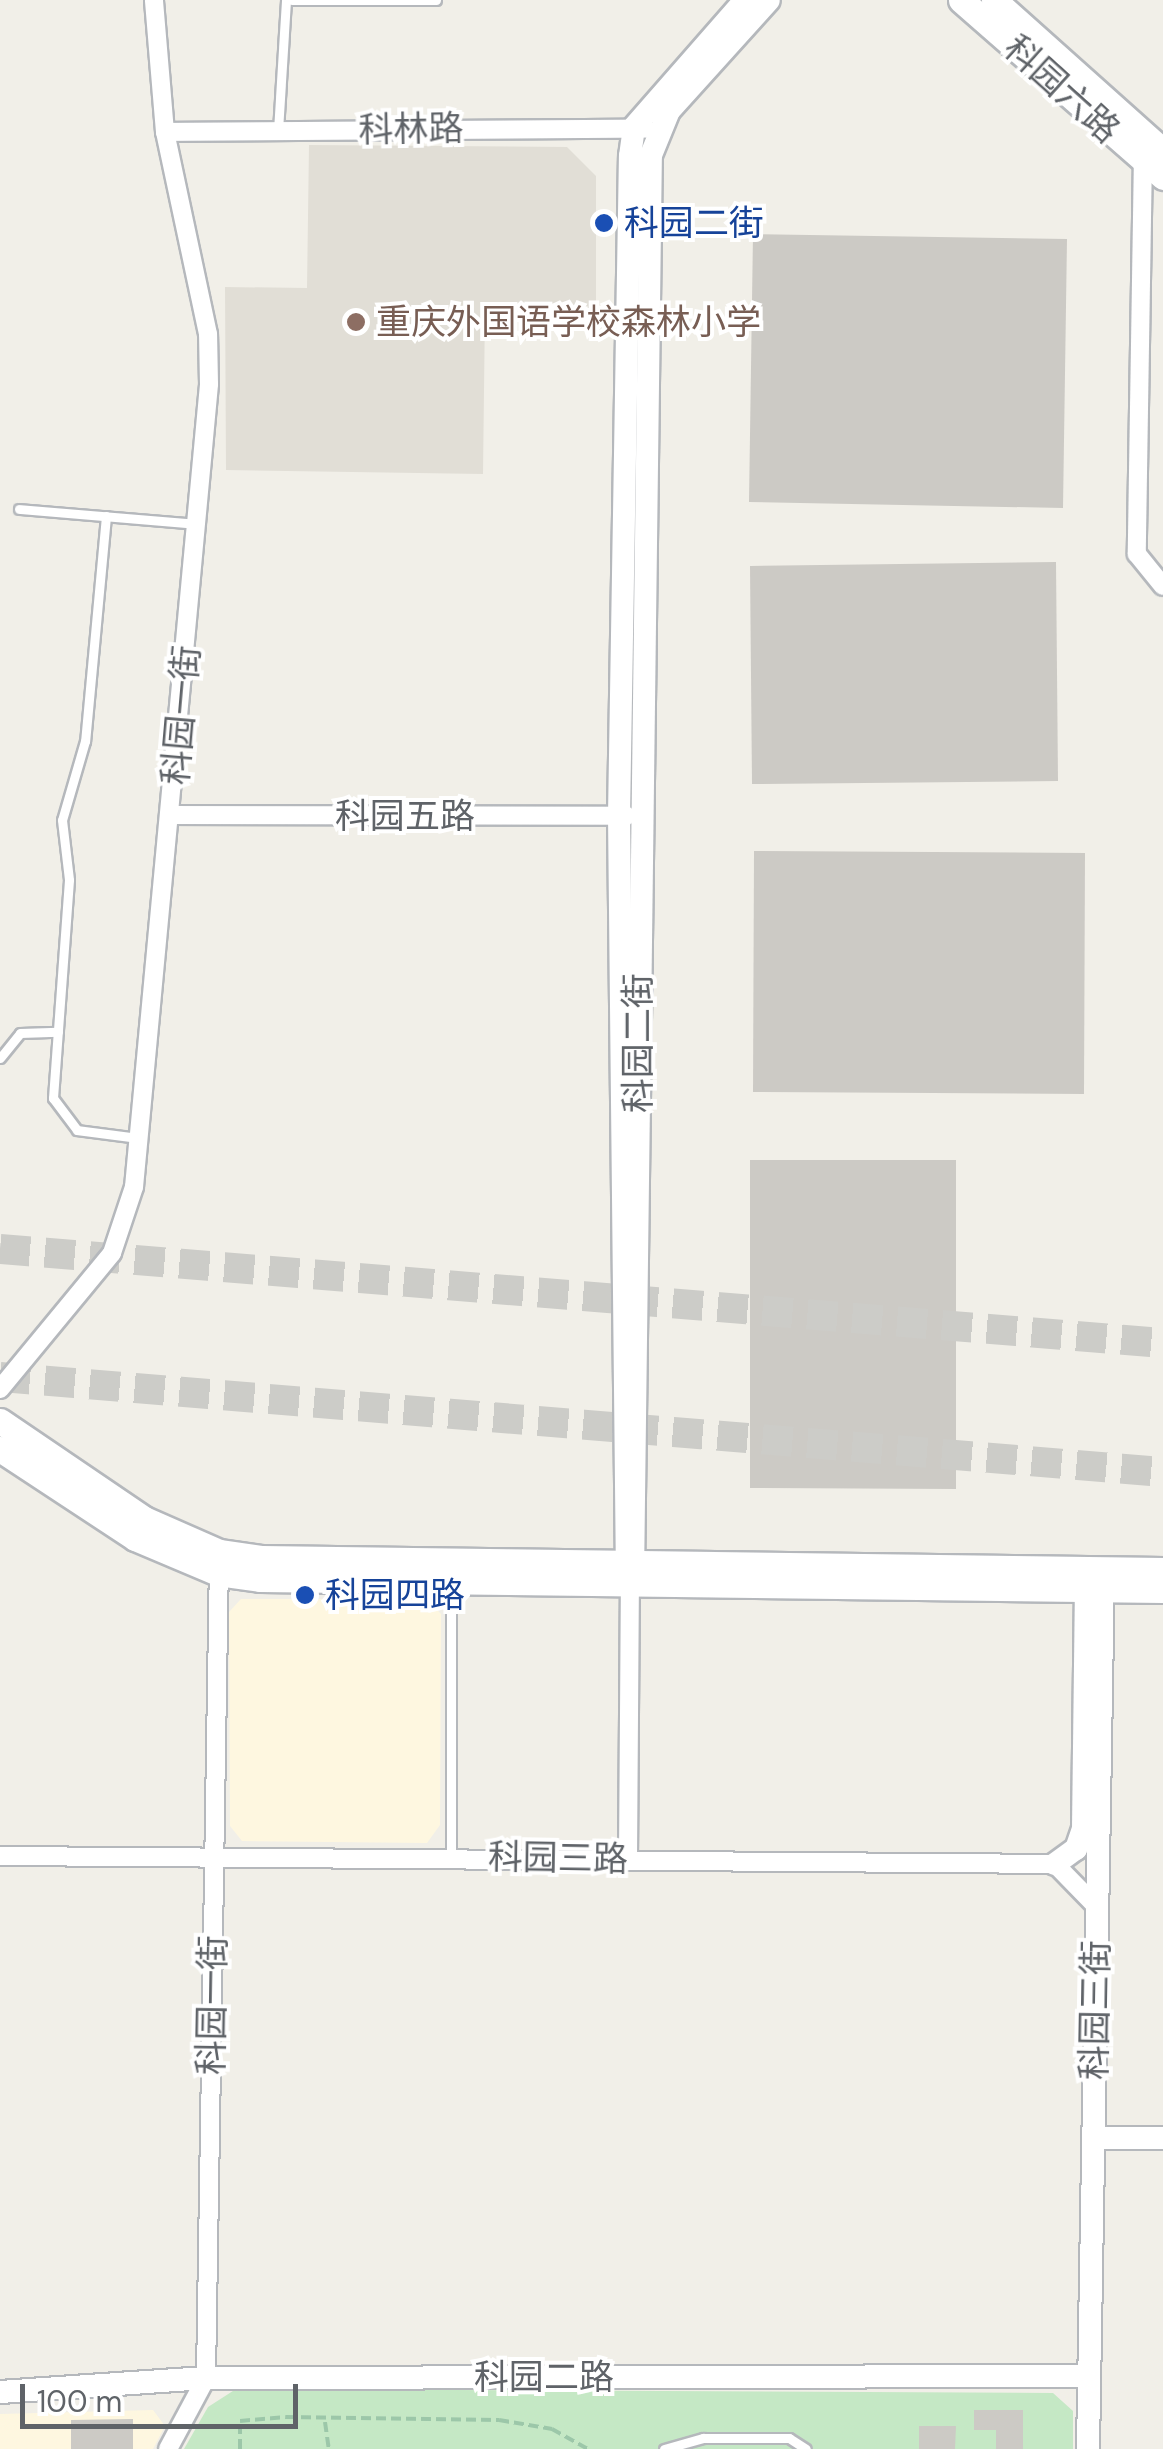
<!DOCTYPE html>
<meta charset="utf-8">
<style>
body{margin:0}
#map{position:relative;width:1163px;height:2449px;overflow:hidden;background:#f1efe8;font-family:"DM Sans","Noto Sans SC",sans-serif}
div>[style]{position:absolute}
.commercial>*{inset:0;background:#fef7e0}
.education>*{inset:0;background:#e1ded6}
.green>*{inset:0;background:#c5e8c5}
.building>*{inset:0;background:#cccac5}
.trunk-tunnel>*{height:30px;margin-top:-15px;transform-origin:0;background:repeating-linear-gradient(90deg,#ccccc8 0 30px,transparent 0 45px)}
.path>*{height:4px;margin-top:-2px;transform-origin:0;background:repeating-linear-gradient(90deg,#9cc7a9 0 10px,transparent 0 15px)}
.roads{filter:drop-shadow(2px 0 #b5b8bc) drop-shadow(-2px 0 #b5b8bc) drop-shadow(0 2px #b5b8bc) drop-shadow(0 -2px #b5b8bc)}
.service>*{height:9px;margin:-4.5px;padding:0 4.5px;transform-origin:4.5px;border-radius:4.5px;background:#fff}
.minor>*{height:18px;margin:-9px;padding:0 9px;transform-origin:9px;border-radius:9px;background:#fff}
.tertiary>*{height:22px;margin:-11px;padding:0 11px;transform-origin:11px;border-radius:11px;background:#fff}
.secondary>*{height:25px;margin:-12.5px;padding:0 12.5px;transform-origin:12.5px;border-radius:12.5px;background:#fff}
.dots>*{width:28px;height:28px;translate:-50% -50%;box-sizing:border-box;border:5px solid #fff;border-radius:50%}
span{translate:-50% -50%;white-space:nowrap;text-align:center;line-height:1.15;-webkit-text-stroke:8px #fff;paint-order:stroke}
.street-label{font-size:35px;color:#5f6368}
.transit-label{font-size:35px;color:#164399}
.left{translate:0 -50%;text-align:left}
.education-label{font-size:35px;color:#785e54}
.scale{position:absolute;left:20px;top:2384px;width:278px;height:45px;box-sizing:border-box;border:5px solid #5f6368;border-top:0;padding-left:12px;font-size:30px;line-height:35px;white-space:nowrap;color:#5f6368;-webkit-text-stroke:8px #fff;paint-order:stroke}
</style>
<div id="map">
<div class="commercial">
<i style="clip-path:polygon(241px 1599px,427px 1599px,441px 1614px,440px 1825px,427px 1843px,242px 1841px,230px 1826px,229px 1612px)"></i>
<i style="clip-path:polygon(153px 2410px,165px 2426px,153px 2449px,0 2449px,0 2414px)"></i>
</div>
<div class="education">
<i style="clip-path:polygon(309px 145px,567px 147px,596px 176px,596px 309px,485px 308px,483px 474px,226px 470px,225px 287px,307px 288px)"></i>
</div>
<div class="green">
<i style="clip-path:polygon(236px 2389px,1053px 2393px,1073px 2411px,1073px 2449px,184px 2449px,208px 2407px)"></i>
</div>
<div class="building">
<i style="clip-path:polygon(753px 234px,1067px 239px,1063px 508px,749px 502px)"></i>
<i style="clip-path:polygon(1056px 562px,1058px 781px,752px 784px,750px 566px)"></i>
<i style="clip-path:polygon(754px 851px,1085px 853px,1084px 1094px,753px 1092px)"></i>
<i style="clip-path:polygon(750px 1160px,956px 1160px,956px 1489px,750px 1488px)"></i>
<i style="clip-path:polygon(974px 2410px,1023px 2410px,1023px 2449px,996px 2449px,996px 2430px,974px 2430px)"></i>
<i style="clip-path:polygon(133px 2419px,133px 2449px,71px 2449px,71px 2420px)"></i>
<i style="clip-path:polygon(919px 2426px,956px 2426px,955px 2449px,919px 2449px)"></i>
</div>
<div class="trunk-tunnel">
<i style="left:0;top:1249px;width:1167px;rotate:4.62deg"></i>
<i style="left:0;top:1377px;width:1167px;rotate:4.67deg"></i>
</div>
<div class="path">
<i style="left:325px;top:2422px;width:27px;rotate:82deg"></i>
<i style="left:240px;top:2449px;width:28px;rotate:-90deg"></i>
<i style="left:240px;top:2421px;width:46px;rotate:-5deg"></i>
<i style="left:286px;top:2417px;width:213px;rotate:0.8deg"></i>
<i style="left:499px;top:2420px;width:54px;rotate:9.6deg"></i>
<i style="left:552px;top:2429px;width:41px;rotate:29.1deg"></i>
</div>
<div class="roads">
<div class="service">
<i style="left:292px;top:0;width:144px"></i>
<i style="left:278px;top:131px;width:131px;rotate:-86.5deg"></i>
<i style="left:19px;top:509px;width:178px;rotate:4.8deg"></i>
<i style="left:106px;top:516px;width:226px;rotate:95.3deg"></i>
<i style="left:85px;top:741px;width:82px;rotate:106.2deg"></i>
<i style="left:62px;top:820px;width:60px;rotate:83.3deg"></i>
<i style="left:69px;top:880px;width:219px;rotate:94.2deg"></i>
<i style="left:53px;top:1098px;width:40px;rotate:53deg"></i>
<i style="left:77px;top:1130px;width:63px;rotate:7.4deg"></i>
<i style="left:0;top:1058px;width:32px;rotate:-51deg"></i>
<i style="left:20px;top:1033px;width:38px;rotate:-2deg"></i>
<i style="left:451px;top:1857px;width:272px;rotate:-90deg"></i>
<i style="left:664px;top:2449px;width:41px;rotate:-15.8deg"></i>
<i style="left:703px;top:2438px;width:86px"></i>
<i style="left:789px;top:2438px;width:20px;rotate:33deg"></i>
</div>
<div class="minor">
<i style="left:165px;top:132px;width:481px;rotate:-0.4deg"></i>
<i style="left:1143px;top:154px;width:400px;rotate:90.9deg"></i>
<i style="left:1137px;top:554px;width:41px;rotate:50.9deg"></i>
<i style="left:172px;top:815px;width:455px;rotate:0.1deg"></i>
<i style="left:0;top:1389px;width:176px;rotate:-50.5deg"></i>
<i style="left:112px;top:1253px;width:70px;rotate:-71.6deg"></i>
<i style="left:134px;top:1187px;width:806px;rotate:-84.66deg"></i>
<i style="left:209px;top:384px;width:50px;rotate:-91.1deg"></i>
<i style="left:208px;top:334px;width:207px;rotate:-102deg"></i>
<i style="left:165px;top:132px;width:132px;rotate:-94.8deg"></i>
<i style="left:0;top:1856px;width:1055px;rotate:0.43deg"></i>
<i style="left:1055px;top:1864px;width:60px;rotate:45.7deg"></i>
<i style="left:628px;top:1858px;width:272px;rotate:-89.6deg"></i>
<i style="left:168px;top:2449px;width:81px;rotate:-61.8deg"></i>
<i style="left:206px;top:2378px;width:815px;rotate:-89.09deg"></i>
</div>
<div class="tertiary">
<i style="left:627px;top:1578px;width:762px;rotate:-90.6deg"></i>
<i style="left:619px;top:816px;width:660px;rotate:-89.05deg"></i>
<i style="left:630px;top:156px;width:29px;rotate:-82deg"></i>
<i style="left:634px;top:127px;width:169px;rotate:-48.8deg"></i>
<i style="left:633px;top:1578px;width:1423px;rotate:-89.28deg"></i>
<i style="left:651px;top:155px;width:48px;rotate:-67.8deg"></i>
<i style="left:669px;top:111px;width:149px;rotate:-48deg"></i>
<i style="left:1055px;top:1864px;width:26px;rotate:-36deg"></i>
<i style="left:1076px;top:1849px;width:21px;rotate:-71deg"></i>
<i style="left:1083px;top:1829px;width:254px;rotate:-89.3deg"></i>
<i style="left:1093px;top:2138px;width:70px"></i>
<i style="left:0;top:2392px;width:206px;rotate:-3.9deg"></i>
<i style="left:206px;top:2378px;width:882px;rotate:-0.13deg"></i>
<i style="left:1088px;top:2449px;width:874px;rotate:-89.02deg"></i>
</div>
<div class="secondary">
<i style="left:961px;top:0;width:269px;rotate:41.2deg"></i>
<i style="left:994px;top:0;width:227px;rotate:41.8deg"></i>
<i style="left:0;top:1421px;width:174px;rotate:34.2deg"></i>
<i style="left:144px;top:1519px;width:82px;rotate:23.7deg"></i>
<i style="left:219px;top:1552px;width:42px;rotate:8.1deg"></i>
<i style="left:261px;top:1558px;width:902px;rotate:0.76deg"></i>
<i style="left:0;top:1449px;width:162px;rotate:33.4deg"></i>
<i style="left:135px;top:1538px;width:90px;rotate:22.9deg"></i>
<i style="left:218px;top:1573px;width:42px;rotate:8.1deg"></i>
<i style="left:260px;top:1579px;width:903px;rotate:0.7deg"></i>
</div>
</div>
<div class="dots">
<i style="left:604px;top:223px;background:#1a4fb4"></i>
<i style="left:356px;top:322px;background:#8d6e63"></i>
<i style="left:305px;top:1595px;background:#1a4fb4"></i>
</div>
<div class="street-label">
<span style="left:1062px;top:89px;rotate:42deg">科园六路</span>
<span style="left:411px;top:129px;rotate:-1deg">科林路</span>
<span style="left:181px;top:715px;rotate:-85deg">科园一街</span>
<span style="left:405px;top:816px">科园五路</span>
<span style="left:638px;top:1043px;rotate:-90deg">科园二街</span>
<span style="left:558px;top:1858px;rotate:1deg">科园三路</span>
<span style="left:212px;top:2005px;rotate:-89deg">科园一街</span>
<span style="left:1095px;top:2010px;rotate:-89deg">科园三街</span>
<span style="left:544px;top:2377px">科园二路</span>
</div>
<div class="transit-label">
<span class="left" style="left:624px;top:223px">科园二街</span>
<span class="left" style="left:325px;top:1595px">科园四路</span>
</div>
<div class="education-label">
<span class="left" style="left:376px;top:322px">重庆外国语学校森林小学</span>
</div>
<div class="scale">100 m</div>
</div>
